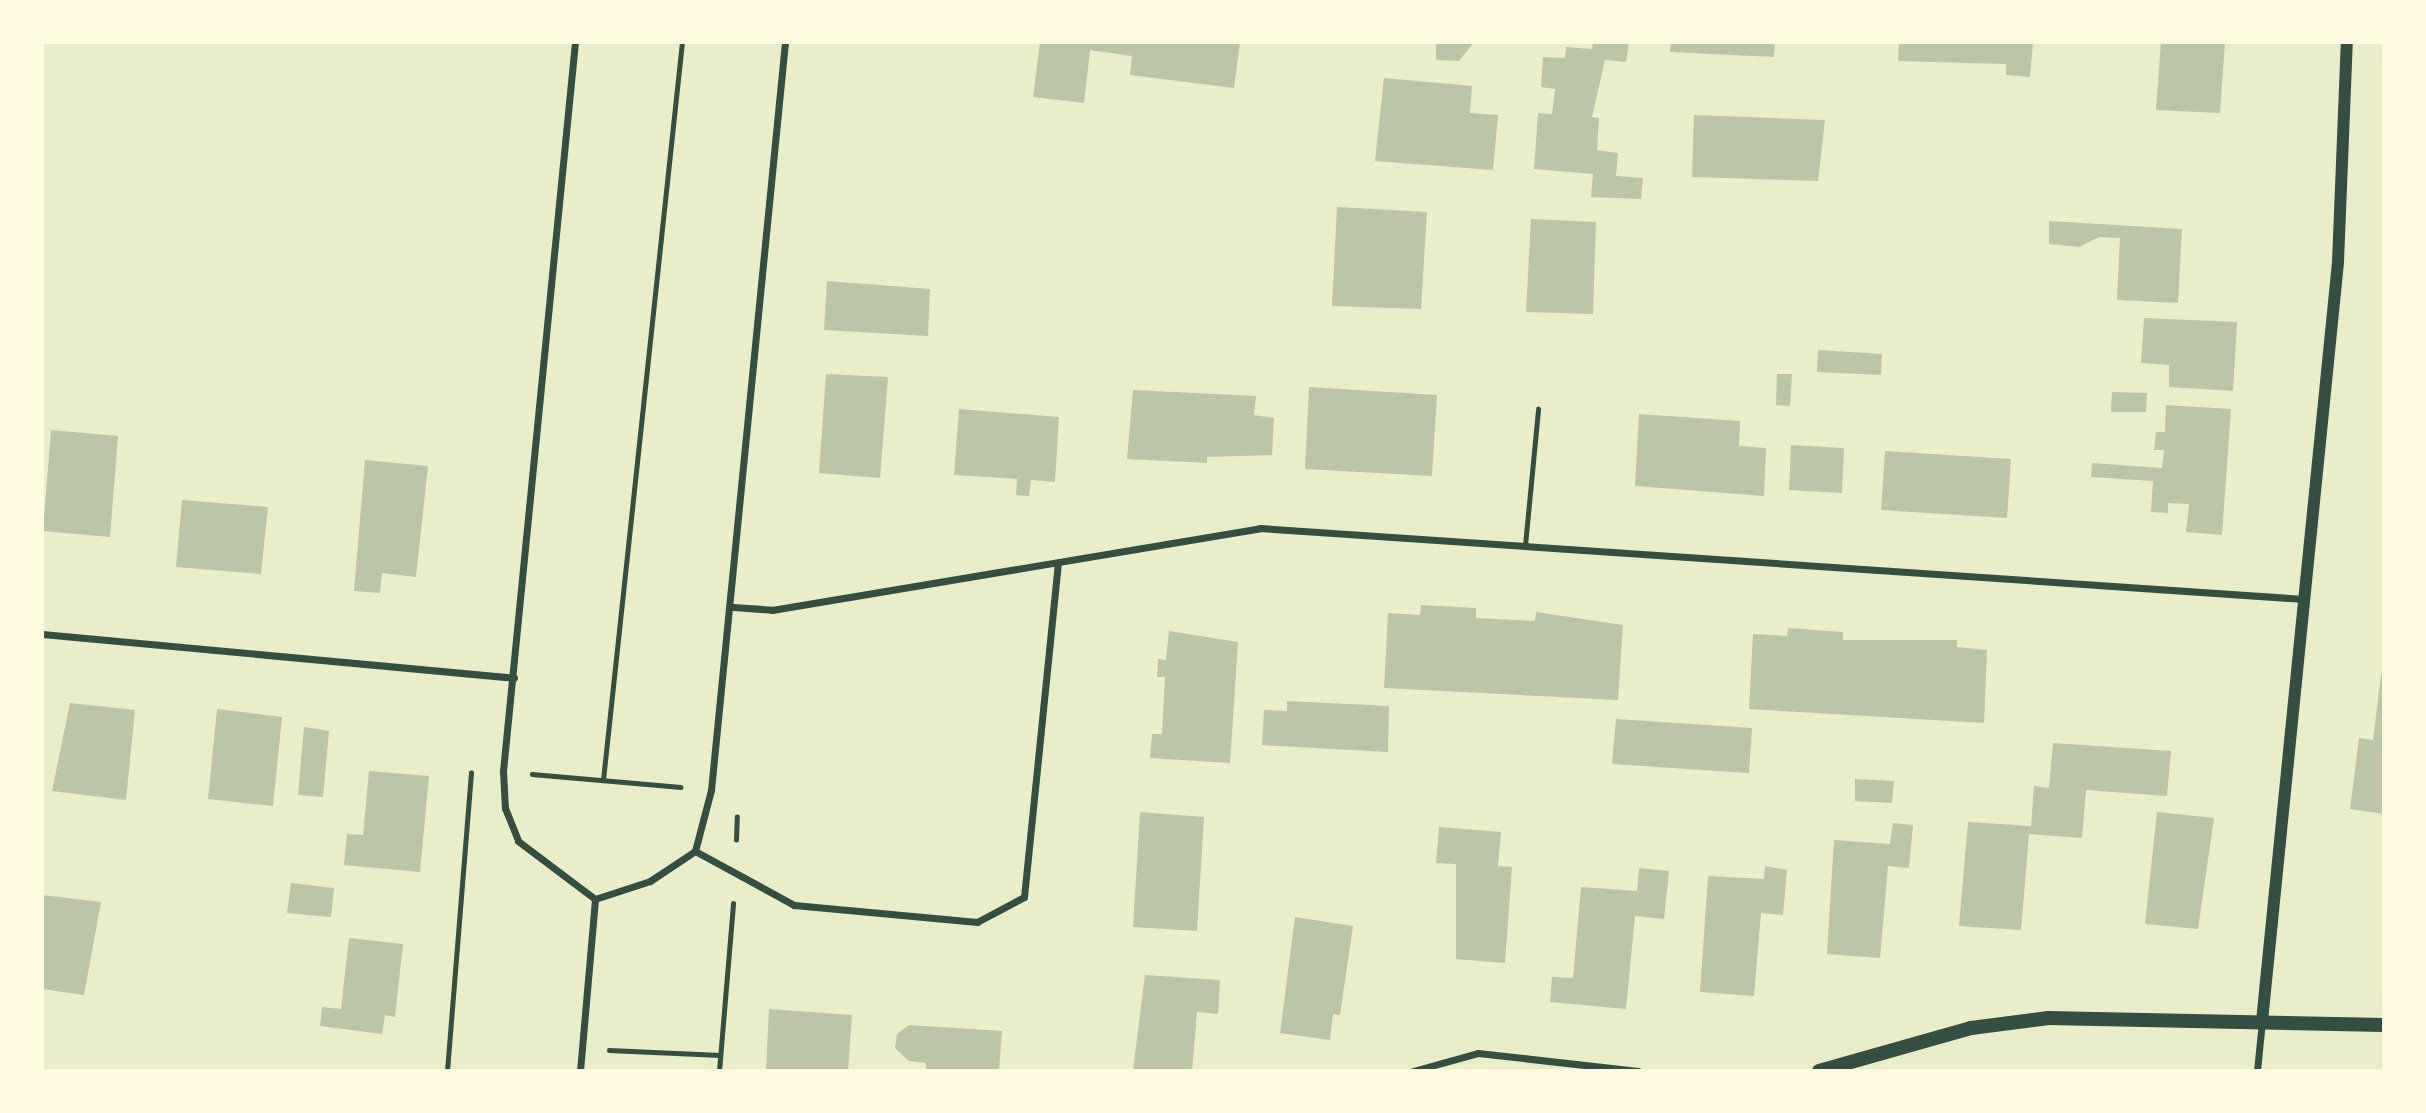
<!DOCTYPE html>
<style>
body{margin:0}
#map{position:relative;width:2426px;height:1113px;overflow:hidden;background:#e9edc9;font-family:Commissioner,sans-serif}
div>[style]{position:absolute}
.building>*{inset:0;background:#bcc5a7}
.path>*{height:4.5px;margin:-2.25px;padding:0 2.25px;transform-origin:2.25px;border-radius:2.25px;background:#344e41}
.service>*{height:5px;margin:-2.5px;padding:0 2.5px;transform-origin:2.5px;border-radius:2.5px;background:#344e41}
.minor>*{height:7px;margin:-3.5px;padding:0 3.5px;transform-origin:3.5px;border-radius:3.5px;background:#344e41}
.tertiary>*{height:12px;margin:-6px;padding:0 6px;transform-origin:6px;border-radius:6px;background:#344e41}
.secondary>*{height:14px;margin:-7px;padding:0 7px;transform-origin:7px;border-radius:7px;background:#344e41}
span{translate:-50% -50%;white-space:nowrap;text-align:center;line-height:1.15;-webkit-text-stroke:7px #fefae0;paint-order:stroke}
.frame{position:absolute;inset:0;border:44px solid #fefae0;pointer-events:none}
</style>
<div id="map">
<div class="building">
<i style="clip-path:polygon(1040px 42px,1240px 42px,1234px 88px,1130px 75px,1132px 56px,1090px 50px,1084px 103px,1033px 97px)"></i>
<i style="clip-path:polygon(1436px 42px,1474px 42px,1459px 61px,1436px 60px)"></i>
<i style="clip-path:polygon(1593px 42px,1629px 42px,1626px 62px,1605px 60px,1592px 117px,1599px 118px,1597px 150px,1618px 153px,1616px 176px,1643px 178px,1641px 199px,1591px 197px,1593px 174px,1534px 169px,1538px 113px,1552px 114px,1555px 89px,1541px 87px,1543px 57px,1565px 58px,1566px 47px,1592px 49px)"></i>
<i style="clip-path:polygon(1671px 42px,1775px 42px,1774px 57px,1670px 52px)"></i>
<i style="clip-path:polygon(1899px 42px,2033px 42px,2030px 77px,2006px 75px,2006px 64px,1898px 61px)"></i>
<i style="clip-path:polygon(2161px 42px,2225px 42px,2220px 113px,2156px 110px)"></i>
<i style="clip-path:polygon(1384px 78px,1472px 86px,1470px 113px,1498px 115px,1493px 170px,1375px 161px)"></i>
<i style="clip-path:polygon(1694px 115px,1825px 120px,1818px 181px,1692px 177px)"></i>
<i style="clip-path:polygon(1337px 207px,1427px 212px,1421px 309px,1332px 306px)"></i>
<i style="clip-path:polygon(1531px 219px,1596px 222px,1593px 314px,1526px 312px)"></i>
<i style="clip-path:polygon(2049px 221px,2182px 229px,2178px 303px,2117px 300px,2120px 238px,2099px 237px,2079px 247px,2049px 244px)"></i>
<i style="clip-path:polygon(827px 281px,930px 289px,928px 336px,824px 330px)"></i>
<i style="clip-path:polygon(2144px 318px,2237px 322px,2233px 391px,2169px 387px,2169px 365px,2141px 363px)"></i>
<i style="clip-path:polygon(1818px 350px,1882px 354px,1881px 375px,1817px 372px)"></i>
<i style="clip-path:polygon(826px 374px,888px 377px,880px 478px,819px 473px)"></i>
<i style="clip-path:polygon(1777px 374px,1792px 374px,1790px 406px,1776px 405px)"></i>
<i style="clip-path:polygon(1309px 387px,1437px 395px,1432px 476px,1305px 469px)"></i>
<i style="clip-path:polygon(1133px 390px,1256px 396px,1254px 415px,1274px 418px,1272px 455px,1207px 457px,1207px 463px,1127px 459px)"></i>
<i style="clip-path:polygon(2112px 392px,2147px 393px,2146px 412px,2111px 412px)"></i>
<i style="clip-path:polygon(2166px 405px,2231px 409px,2222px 535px,2186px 532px,2189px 504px,2168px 503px,2168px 513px,2151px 512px,2153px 481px,2091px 477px,2092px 463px,2162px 468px,2164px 450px,2154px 450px,2156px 432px,2165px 432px)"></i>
<i style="clip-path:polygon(959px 409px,1059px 417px,1055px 482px,1031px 480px,1029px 496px,1016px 495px,1017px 479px,954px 475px)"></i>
<i style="clip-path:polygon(1639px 414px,1740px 421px,1739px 446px,1766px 448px,1764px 496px,1635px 486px)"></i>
<i style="clip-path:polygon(51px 430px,118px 436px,110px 537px,43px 531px)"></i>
<i style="clip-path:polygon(1791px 445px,1844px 448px,1842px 493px,1789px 490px)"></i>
<i style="clip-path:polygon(1885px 451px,2011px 459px,2007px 518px,1881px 510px)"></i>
<i style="clip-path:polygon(365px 460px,428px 466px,416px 577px,382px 573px,380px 593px,354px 591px)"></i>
<i style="clip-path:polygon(182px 500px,268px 507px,261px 574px,176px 567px)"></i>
<i style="clip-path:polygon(1421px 605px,1476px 608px,1476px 618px,1535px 621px,1536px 612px,1623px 625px,1618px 700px,1384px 688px,1388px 613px,1420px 615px)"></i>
<i style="clip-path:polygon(1788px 628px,1843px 632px,1843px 640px,1957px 640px,1957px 647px,1987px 650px,1984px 723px,1749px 709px,1753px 634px,1787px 636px)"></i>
<i style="clip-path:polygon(1169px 631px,1238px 642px,1230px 763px,1150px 758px,1152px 734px,1162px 734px,1165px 677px,1157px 677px,1158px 659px,1166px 660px)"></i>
<i style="clip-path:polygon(2381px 675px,2384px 675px,2384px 814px,2350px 809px,2359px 738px,2373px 740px)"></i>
<i style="clip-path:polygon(1287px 701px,1389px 706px,1388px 752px,1262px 745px,1264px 710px,1287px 711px)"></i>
<i style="clip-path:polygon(70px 703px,135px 710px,126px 800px,52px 791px)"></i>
<i style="clip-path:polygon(217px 709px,282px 717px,273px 806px,208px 799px)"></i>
<i style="clip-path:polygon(1616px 719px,1752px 728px,1749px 773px,1612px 764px)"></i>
<i style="clip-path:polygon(304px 727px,329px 731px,323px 797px,298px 795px)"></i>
<i style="clip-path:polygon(2053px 743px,2171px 751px,2167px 796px,2086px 790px,2082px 838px,2029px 834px,2021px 930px,1959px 926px,1968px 822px,2031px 826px,2034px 786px,2049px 788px)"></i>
<i style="clip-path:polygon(369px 771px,429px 776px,420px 872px,344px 865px,347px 834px,363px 835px)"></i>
<i style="clip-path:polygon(1855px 779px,1894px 781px,1892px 803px,1855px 801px)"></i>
<i style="clip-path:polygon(1140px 812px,1204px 817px,1197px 931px,1133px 927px)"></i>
<i style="clip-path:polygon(2157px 812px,2214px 818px,2198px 929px,2145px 924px)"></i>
<i style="clip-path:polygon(1893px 823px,1913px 825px,1909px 868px,1888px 866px,1880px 958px,1827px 954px,1834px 840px,1890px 844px)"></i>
<i style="clip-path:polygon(1439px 827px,1501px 832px,1498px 866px,1512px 867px,1505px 963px,1456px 959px,1456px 864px,1436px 863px)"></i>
<i style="clip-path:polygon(1765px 866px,1787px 870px,1783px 915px,1761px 913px,1754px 996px,1700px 992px,1708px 876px,1764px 879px)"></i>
<i style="clip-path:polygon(1639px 868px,1669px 871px,1664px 919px,1635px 916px,1626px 1009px,1550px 1002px,1552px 977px,1573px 978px,1581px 887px,1637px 891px)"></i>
<i style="clip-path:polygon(291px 883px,334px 888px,331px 917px,287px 913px)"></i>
<i style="clip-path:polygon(42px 895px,101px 902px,84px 995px,42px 989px)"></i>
<i style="clip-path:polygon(1295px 917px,1353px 926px,1340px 1015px,1333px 1014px,1330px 1040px,1280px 1033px)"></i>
<i style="clip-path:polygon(349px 938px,403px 944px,395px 1017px,385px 1015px,382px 1034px,320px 1026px,322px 1007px,341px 1009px)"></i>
<i style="clip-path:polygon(1145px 975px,1220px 980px,1218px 1014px,1197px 1012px,1192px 1071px,1133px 1071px)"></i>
<i style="clip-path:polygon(769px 1009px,852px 1015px,848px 1071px,766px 1071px)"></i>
<i style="clip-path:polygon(909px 1025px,1002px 1031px,999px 1071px,926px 1071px,926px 1063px,909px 1061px,895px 1048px,897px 1034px)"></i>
</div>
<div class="path">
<i style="left:532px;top:774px;width:149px;rotate:5deg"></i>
<i style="left:603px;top:780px;width:742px;rotate:-83.89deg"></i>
<i style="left:736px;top:840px;width:23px;rotate:-88deg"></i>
<i style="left:609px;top:1050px;width:111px;rotate:2.6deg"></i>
<i style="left:447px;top:1071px;width:299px;rotate:-85.4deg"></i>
<i style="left:719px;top:1071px;width:168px;rotate:-85.2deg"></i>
</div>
<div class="service">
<i style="left:1525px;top:545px;width:137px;rotate:-84.5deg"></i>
</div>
<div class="minor">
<i style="left:575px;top:42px;width:733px;rotate:95.64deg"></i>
<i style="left:503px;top:771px;width:37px;rotate:87deg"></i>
<i style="left:505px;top:808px;width:35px;rotate:68deg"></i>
<i style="left:518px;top:841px;width:96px;rotate:37deg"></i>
<i style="left:733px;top:607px;width:39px;rotate:4deg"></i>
<i style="left:772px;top:610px;width:495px;rotate:-9.5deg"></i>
<i style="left:1260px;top:528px;width:1047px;rotate:3.89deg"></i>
<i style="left:42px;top:634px;width:474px;rotate:5.3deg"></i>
<i style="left:695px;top:851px;width:113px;rotate:28.6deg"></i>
<i style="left:794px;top:905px;width:184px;rotate:5.3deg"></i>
<i style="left:977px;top:922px;width:53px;rotate:-28deg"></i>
<i style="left:1024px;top:897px;width:336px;rotate:-84.2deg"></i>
<i style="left:595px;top:899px;width:58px;rotate:-18.1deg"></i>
<i style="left:650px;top:881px;width:54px;rotate:-33.7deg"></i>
<i style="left:695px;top:851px;width:63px;rotate:-75.3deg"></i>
<i style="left:711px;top:790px;width:752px;rotate:-84.35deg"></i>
<i style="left:580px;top:1071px;width:173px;rotate:-85deg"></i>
<i style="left:1413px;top:1071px;width:67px;rotate:-15.5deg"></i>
<i style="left:1478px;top:1053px;width:161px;rotate:6.4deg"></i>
<i style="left:2257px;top:1071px;width:50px;rotate:-84.3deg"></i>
</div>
<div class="tertiary">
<i style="left:2262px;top:1021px;width:763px;rotate:-84.28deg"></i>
<i style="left:2338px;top:262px;width:220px;rotate:-87.7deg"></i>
</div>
<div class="secondary">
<i style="left:1819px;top:1071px;width:158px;rotate:-15.8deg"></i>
<i style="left:1971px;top:1028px;width:78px;rotate:-7.4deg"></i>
<i style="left:2048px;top:1018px;width:336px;rotate:1.2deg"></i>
</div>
<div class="frame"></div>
</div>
